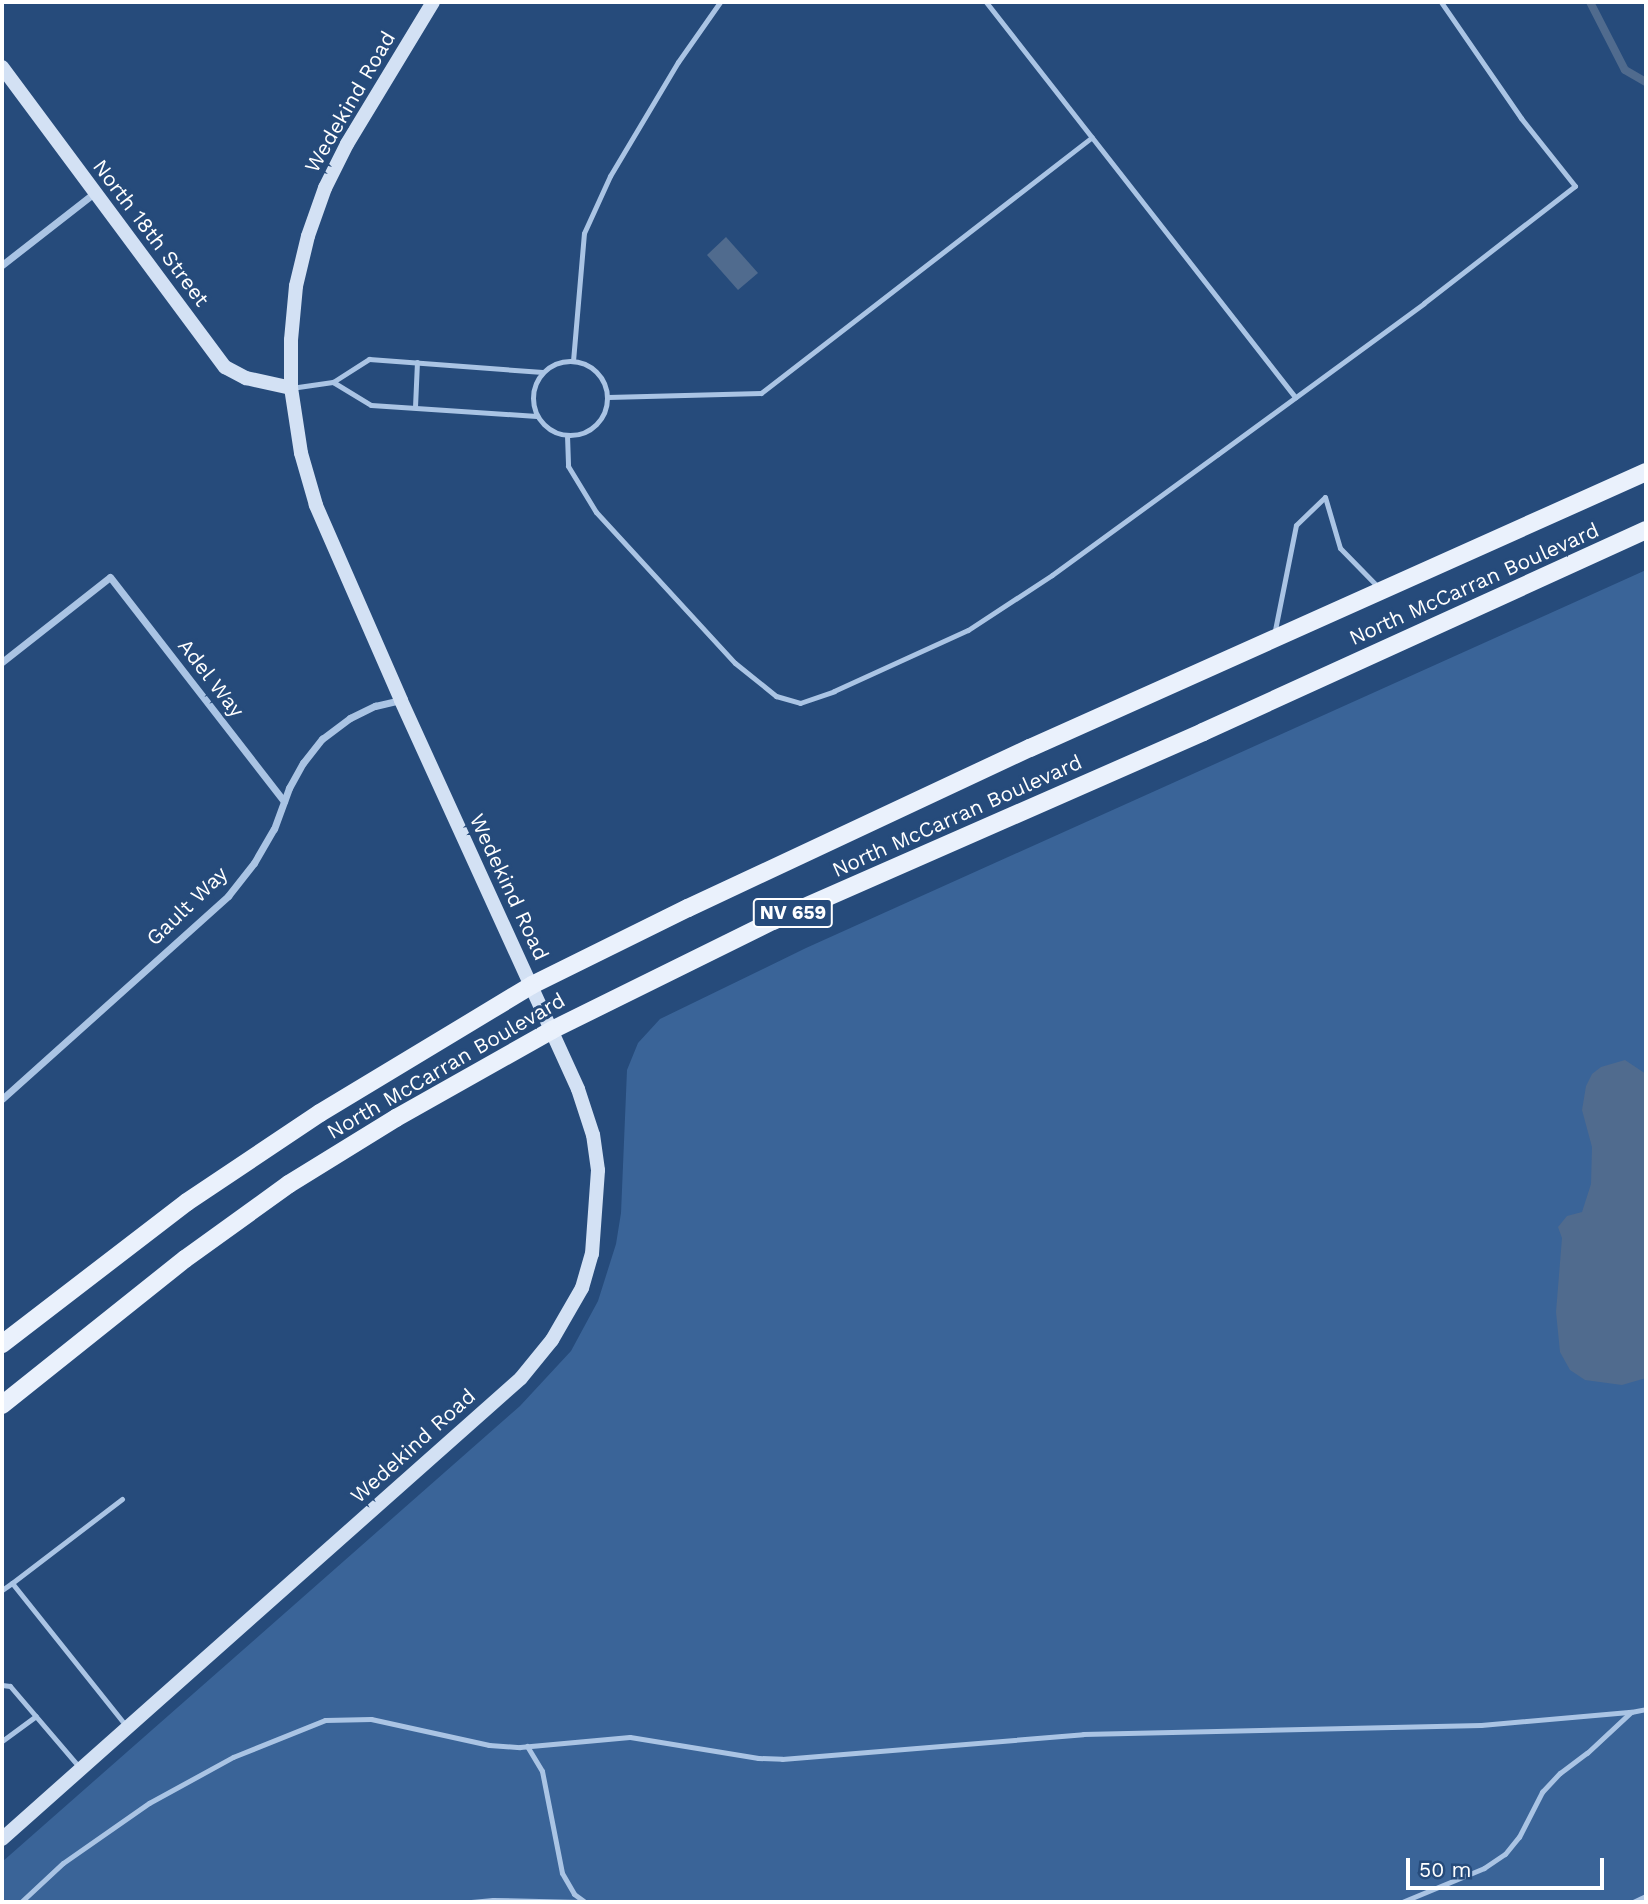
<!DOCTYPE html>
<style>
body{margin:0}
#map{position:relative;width:1648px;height:1904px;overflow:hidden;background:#264b7b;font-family:"Work Sans",sans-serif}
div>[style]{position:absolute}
.green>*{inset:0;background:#3a6498}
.water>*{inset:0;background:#506b8e}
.stream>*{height:8px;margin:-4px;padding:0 4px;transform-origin:4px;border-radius:4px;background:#506b8e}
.lane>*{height:5px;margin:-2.5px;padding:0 2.5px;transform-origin:2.5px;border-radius:2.5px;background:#aac4e4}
.lane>.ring{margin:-2.5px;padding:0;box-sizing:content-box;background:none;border:5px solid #aac4e4;border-radius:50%}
.street>*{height:7px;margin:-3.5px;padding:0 3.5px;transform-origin:3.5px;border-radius:3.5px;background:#aac4e4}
.secondary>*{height:14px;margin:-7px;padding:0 7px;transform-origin:7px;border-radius:7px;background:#d3e1f4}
.primary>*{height:18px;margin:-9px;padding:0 9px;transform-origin:9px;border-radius:9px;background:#eaf1fc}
span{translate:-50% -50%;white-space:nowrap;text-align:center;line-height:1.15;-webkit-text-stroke:6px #264b7b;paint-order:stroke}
.shield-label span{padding:2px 5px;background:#264b7b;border:2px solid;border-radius:5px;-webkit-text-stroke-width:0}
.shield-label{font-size:19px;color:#fff;font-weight:700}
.street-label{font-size:21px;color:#fff}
.frame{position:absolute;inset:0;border:4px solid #fff;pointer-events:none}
.scale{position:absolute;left:1406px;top:1858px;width:198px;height:32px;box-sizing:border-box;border:4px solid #fff;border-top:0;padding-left:9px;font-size:21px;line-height:24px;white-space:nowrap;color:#fff;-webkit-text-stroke:5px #264b7b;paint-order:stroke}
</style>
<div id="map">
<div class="green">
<i style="clip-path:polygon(1646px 570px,1646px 1902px,2px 1902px,2px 1862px,520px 1406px,571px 1351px,598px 1301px,616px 1244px,621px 1213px,627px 1070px,638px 1043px,660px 1019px,806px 948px)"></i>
</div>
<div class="water">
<i style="clip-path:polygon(726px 237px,758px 273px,738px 290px,707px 255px)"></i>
<i style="clip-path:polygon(1625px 1060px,1646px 1074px,1646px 1378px,1622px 1385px,1585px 1380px,1570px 1370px,1560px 1352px,1556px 1312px,1562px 1238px,1558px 1227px,1567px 1216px,1582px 1212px,1591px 1184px,1592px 1147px,1582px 1110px,1586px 1086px,1592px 1074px,1601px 1067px)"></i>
</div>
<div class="stream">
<i style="left:1590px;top:2px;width:76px;rotate:62.8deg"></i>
<i style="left:1625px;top:70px;width:24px;rotate:30deg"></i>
</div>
<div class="lane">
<i style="left:986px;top:2px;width:502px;rotate:51.96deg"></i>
<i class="ring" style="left:533px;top:361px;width:69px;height:69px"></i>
<i style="left:573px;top:361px;width:128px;rotate:-85.1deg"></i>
<i style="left:584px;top:233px;width:63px;rotate:-65.5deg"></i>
<i style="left:610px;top:176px;width:133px;rotate:-59.2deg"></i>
<i style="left:678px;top:62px;width:73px;rotate:-55deg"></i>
<i style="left:333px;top:382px;width:44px;rotate:31.2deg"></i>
<i style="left:371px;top:405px;width:166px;rotate:3.8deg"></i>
<i style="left:291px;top:388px;width:42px;rotate:-8.1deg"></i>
<i style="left:333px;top:382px;width:43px;rotate:-32.6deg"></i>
<i style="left:369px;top:359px;width:174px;rotate:4.3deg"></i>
<i style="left:608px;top:397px;width:153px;rotate:-1.5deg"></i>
<i style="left:761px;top:393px;width:418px;rotate:-37.7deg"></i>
<i style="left:415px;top:407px;width:45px;rotate:-87.5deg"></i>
<i style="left:567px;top:435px;width:31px;rotate:88deg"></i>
<i style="left:568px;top:466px;width:54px;rotate:58.7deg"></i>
<i style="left:596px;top:512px;width:205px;rotate:47.4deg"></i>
<i style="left:735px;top:663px;width:53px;rotate:38.8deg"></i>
<i style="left:776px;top:696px;width:25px;rotate:16deg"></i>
<i style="left:800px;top:703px;width:36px;rotate:-19deg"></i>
<i style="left:834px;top:691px;width:147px;rotate:-24.5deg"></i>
<i style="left:968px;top:630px;width:100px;rotate:-33.2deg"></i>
<i style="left:1052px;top:575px;width:205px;rotate:-36.1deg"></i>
<i style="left:1218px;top:454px;width:255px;rotate:-36.2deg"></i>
<i style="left:1424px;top:303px;width:191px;rotate:-37.8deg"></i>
<i style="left:1575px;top:186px;width:87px;rotate:-128.5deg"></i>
<i style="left:1521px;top:118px;width:141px;rotate:-124.6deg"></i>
<i style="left:1274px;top:635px;width:112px;rotate:-78.7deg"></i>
<i style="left:1296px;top:525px;width:40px;rotate:-44deg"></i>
<i style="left:1325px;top:497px;width:53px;rotate:73.6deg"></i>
<i style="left:1340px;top:548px;width:56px;rotate:45.7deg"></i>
<i style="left:122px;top:1499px;width:138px;rotate:142.6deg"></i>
<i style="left:12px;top:1583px;width:184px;rotate:51.4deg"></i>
<i style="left:2px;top:1590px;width:12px;rotate:-35deg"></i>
<i style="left:2px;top:1685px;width:8px;rotate:7deg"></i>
<i style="left:10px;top:1686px;width:108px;rotate:49.5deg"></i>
<i style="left:2px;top:1741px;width:42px;rotate:-36.3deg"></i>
<i style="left:527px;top:1746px;width:29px;rotate:59deg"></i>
<i style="left:542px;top:1771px;width:104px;rotate:78.9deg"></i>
<i style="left:562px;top:1873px;width:24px;rotate:60deg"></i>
<i style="left:574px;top:1894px;width:14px;rotate:36deg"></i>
<i style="left:21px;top:1902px;width:57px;rotate:-42.9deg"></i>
<i style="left:63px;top:1863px;width:105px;rotate:-34.9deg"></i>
<i style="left:149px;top:1803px;width:96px;rotate:-28.7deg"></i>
<i style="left:233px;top:1757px;width:99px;rotate:-21.9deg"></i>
<i style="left:325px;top:1720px;width:46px;rotate:-1.2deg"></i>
<i style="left:371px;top:1719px;width:121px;rotate:12.4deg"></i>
<i style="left:489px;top:1745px;width:31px;rotate:4deg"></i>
<i style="left:520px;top:1747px;width:110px;rotate:-5.2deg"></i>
<i style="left:630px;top:1737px;width:130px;rotate:9.3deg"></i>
<i style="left:758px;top:1758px;width:24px;rotate:2deg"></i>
<i style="left:782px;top:1759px;width:302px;rotate:-4.7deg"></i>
<i style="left:1083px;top:1734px;width:398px;rotate:-1.3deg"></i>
<i style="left:1481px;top:1725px;width:151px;rotate:-5deg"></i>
<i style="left:471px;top:1902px;width:22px;rotate:-5deg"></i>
<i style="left:493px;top:1900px;width:88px;rotate:1.3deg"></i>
<i style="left:1402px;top:1902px;width:89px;rotate:-22.5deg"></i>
<i style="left:1484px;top:1868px;width:25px;rotate:-34deg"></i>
<i style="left:1505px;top:1854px;width:22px;rotate:-51deg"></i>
<i style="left:1519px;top:1837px;width:51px;rotate:-62.9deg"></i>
<i style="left:1542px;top:1792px;width:26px;rotate:-47deg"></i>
<i style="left:1560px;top:1773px;width:34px;rotate:-37deg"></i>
<i style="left:1587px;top:1753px;width:60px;rotate:-43deg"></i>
<i style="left:1631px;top:1712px;width:15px;rotate:-11deg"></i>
<i style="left:1633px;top:1902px;width:14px;rotate:-25deg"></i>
</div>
<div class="street">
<i style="left:2px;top:265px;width:115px;rotate:-38deg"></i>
<i style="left:2px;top:662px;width:137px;rotate:-38.2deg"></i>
<i style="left:110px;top:577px;width:284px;rotate:52.2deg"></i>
<i style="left:2px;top:1099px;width:304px;rotate:-41.9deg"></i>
<i style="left:228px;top:896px;width:42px;rotate:-51.8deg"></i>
<i style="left:254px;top:863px;width:39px;rotate:-60deg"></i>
<i style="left:274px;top:829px;width:44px;rotate:-69.9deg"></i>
<i style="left:289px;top:788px;width:29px;rotate:-61deg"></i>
<i style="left:303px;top:763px;width:31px;rotate:-52deg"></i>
<i style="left:322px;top:739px;width:35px;rotate:-37deg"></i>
<i style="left:350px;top:718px;width:28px;rotate:-26deg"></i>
<i style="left:375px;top:706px;width:27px;rotate:-13deg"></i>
</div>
<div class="secondary">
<i style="left:2px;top:67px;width:374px;rotate:53.4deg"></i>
<i style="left:225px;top:367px;width:24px;rotate:28deg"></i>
<i style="left:246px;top:378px;width:46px;rotate:12.5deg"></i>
<i style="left:2px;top:1839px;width:694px;rotate:-41.61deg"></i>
<i style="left:521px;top:1378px;width:49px;rotate:-50.8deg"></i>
<i style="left:552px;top:1340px;width:60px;rotate:-60deg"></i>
<i style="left:582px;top:1288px;width:35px;rotate:-74deg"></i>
<i style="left:592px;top:1254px;width:84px;rotate:-85.9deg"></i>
<i style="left:598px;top:1170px;width:35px;rotate:-98deg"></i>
<i style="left:593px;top:1135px;width:48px;rotate:-108.1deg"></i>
<i style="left:578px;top:1089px;width:427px;rotate:-114.5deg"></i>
<i style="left:401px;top:700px;width:213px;rotate:-113.6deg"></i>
<i style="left:316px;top:505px;width:54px;rotate:-106.1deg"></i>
<i style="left:301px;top:453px;width:66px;rotate:-98.7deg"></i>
<i style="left:291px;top:388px;width:48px;rotate:-90deg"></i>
<i style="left:291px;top:340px;width:54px;rotate:-84.7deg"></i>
<i style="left:296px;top:286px;width:51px;rotate:-76.5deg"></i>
<i style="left:308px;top:236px;width:51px;rotate:-70.5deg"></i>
<i style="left:325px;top:188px;width:49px;rotate:-63.4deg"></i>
<i style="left:347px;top:144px;width:166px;rotate:-58.8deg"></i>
</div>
<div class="primary">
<i style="left:2px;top:1344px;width:233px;rotate:-37.5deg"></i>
<i style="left:187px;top:1202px;width:160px;rotate:-33.8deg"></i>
<i style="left:320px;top:1113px;width:248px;rotate:-31.1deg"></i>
<i style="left:532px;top:985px;width:174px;rotate:-26.3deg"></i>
<i style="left:688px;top:908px;width:378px;rotate:-25.1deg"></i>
<i style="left:1030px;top:748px;width:675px;rotate:-24.13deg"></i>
<i style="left:2px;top:1405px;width:234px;rotate:-38.6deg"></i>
<i style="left:185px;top:1259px;width:128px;rotate:-35.8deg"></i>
<i style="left:289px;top:1184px;width:126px;rotate:-31.7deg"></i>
<i style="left:396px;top:1118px;width:179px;rotate:-29.4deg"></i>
<i style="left:552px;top:1030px;width:246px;rotate:-26.3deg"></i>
<i style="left:773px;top:921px;width:470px;rotate:-23.7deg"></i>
<i style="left:1203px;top:732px;width:487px;rotate:-24.5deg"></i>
</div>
<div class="shield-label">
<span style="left:793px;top:913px">NV 659</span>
</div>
<div class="street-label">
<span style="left:350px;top:102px;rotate:-60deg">Wedekind Road</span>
<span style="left:151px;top:233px;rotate:53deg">North 18th Street</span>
<span style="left:1474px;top:584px;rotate:-24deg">North McCarran Boulevard</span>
<span style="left:211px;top:678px;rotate:52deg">Adel Way</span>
<span style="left:957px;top:816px;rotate:-24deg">North McCarran Boulevard</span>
<span style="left:509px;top:887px;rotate:65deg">Wedekind Road</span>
<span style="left:187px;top:906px;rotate:-44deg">Gault Way</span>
<span style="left:446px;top:1066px;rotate:-30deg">North McCarran Boulevard</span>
<span style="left:413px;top:1446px;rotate:-42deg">Wedekind Road</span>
</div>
<div class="frame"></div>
<div class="scale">50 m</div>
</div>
